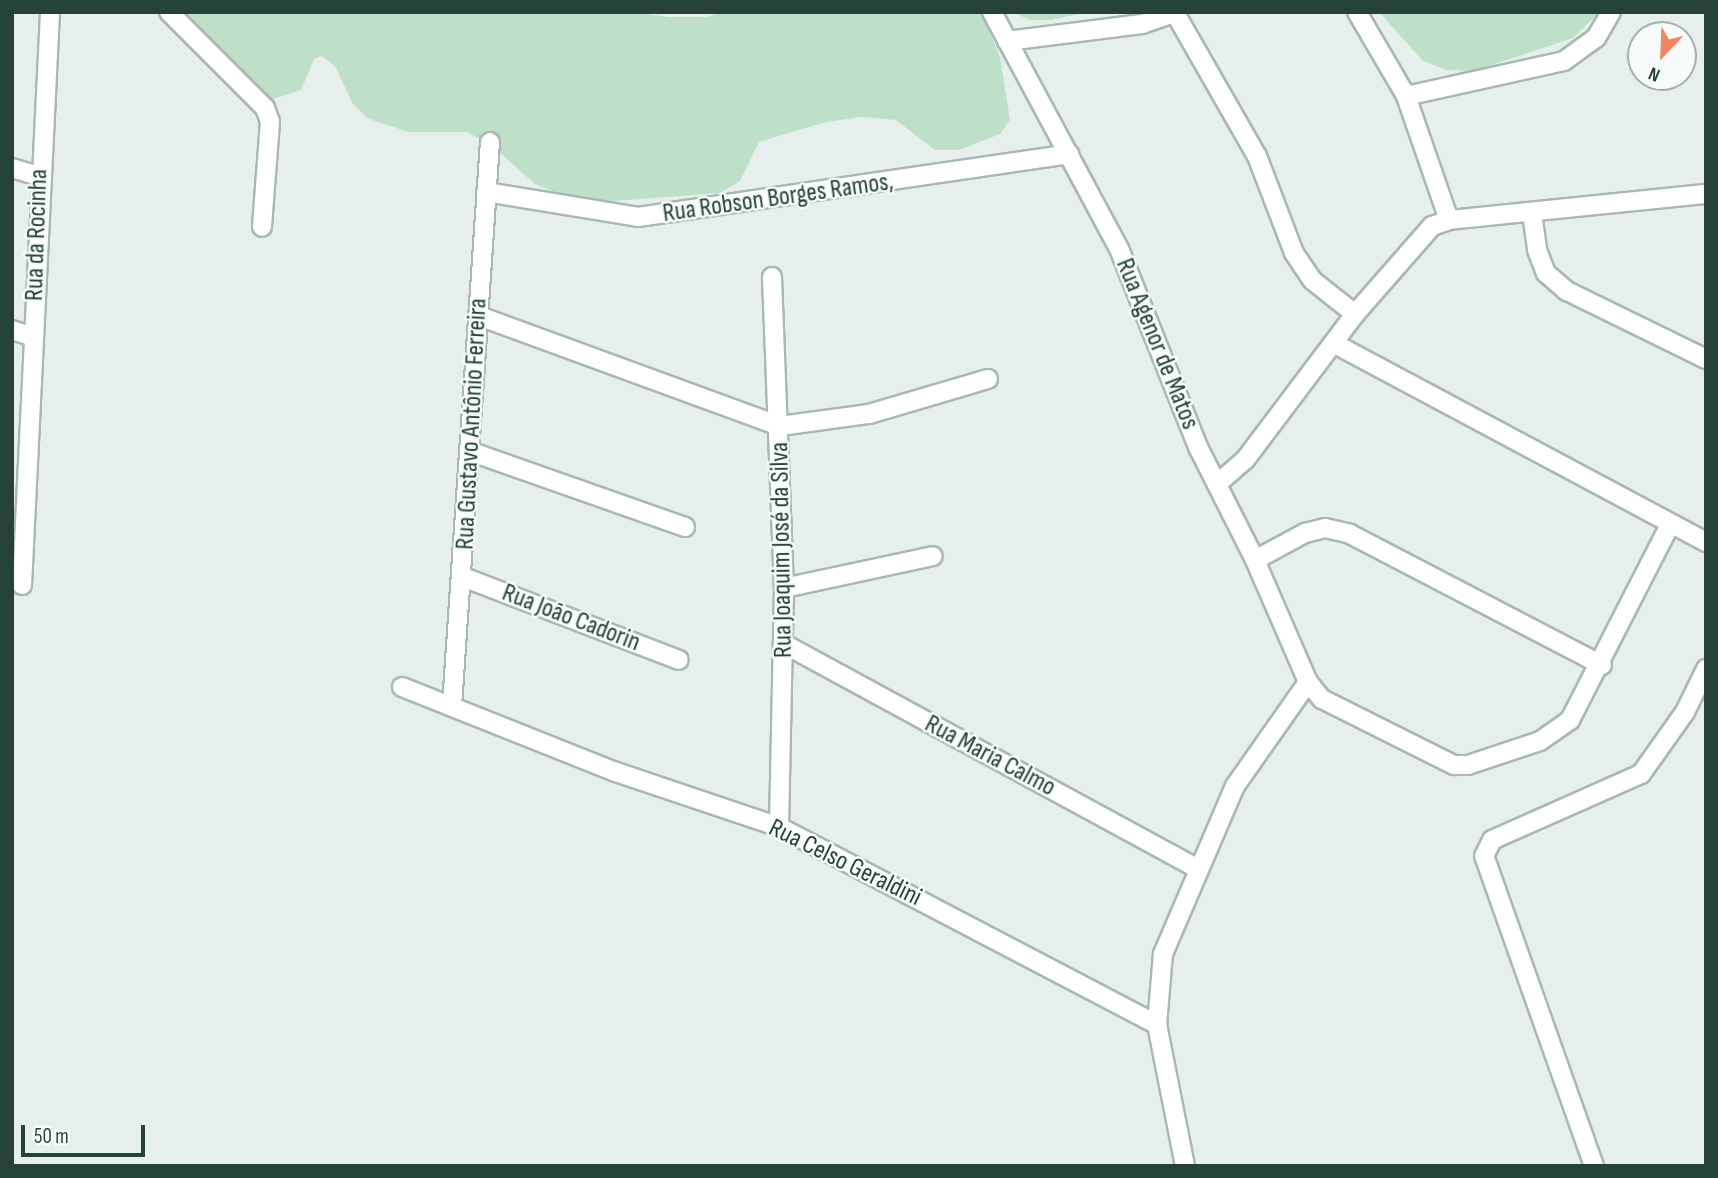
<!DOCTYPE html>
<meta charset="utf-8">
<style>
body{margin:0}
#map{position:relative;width:1718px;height:1178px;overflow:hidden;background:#e6efeb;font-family:"Sofia Sans Condensed",sans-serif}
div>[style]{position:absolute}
.green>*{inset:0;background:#bfe0c8}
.roads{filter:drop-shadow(2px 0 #a8b8b2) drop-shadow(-2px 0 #a8b8b2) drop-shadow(0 2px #a8b8b2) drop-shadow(0 -2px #a8b8b2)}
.minor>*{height:18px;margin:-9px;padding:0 9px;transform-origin:9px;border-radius:9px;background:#fff}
span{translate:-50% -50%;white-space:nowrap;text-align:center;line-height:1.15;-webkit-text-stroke:5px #f7fbf9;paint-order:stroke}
.street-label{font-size:26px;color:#24423a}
.frame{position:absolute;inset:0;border:14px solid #24423a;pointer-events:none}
.north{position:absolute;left:1627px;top:21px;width:70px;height:70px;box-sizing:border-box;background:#f7fbf9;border:2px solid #a3b1ad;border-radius:50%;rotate:203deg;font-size:19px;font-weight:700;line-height:28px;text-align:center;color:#24423a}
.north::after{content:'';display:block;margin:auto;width:24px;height:32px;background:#f4845f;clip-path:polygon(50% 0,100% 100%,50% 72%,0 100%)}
.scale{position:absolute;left:21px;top:1125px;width:124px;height:32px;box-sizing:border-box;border:4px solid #24423a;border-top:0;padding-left:9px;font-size:21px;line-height:24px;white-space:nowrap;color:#24423a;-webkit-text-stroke:5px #f7fbf9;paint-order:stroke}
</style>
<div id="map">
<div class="green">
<i style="clip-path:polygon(178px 12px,633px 12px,669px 17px,707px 17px,722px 12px,989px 12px,987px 25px,1000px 57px,1010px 120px,1000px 134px,959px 150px,935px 150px,896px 120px,862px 117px,826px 122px,759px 142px,740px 181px,720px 193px,601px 202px,569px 198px,535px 184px,491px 145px,467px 132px,409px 132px,369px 119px,353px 104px,335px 66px,322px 56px,314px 59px,301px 90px,267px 101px)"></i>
<i style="clip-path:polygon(1012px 12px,1087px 12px,1051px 20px,1030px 20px)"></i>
<i style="clip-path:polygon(1379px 12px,1600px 12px,1573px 38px,1474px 71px,1447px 70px,1423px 61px)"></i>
</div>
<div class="roads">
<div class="minor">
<i style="left:169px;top:12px;width:136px;rotate:45deg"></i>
<i style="left:265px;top:108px;width:15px;rotate:70deg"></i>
<i style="left:270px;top:122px;width:105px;rotate:94.4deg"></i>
<i style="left:992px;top:12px;width:271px;rotate:61.8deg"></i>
<i style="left:1120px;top:251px;width:211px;rotate:68.3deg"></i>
<i style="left:1198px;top:447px;width:127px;rotate:63.2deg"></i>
<i style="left:1255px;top:560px;width:133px;rotate:66.5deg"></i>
<i style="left:1308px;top:682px;width:22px;rotate:51deg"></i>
<i style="left:1322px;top:699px;width:148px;rotate:26.6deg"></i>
<i style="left:1454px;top:765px;width:14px"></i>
<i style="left:1468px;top:765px;width:76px;rotate:-18.4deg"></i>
<i style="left:1540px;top:741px;width:37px;rotate:-35deg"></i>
<i style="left:1570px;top:720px;width:219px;rotate:-62.9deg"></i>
<i style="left:1357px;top:12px;width:97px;rotate:59.7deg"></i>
<i style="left:1406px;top:96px;width:131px;rotate:70.9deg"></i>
<i style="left:1175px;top:13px;width:165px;rotate:60.2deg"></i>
<i style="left:1257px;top:156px;width:104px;rotate:69.1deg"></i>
<i style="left:1294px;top:253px;width:32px;rotate:56deg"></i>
<i style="left:1312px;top:280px;width:55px;rotate:38.3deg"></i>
<i style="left:1007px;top:41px;width:136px;rotate:-7.2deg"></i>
<i style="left:1142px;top:24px;width:36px;rotate:-19deg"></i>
<i style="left:1406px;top:96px;width:162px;rotate:-12.5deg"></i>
<i style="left:1564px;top:61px;width:39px;rotate:-36deg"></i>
<i style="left:1596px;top:38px;width:30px;rotate:-60deg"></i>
<i style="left:12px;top:168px;width:28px;rotate:17deg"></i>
<i style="left:486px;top:192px;width:154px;rotate:9.3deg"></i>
<i style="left:638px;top:217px;width:436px;rotate:-8.3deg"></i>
<i style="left:1532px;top:213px;width:37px;rotate:82deg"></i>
<i style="left:1537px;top:250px;width:25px;rotate:69deg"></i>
<i style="left:1546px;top:273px;width:28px;rotate:41deg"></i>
<i style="left:1567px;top:291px;width:155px;rotate:26.1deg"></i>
<i style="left:772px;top:277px;width:311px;rotate:87.8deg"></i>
<i style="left:784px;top:588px;width:239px;rotate:91.2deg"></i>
<i style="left:479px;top:316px;width:320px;rotate:20.1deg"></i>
<i style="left:780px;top:426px;width:90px;rotate:-7.7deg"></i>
<i style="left:869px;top:414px;width:124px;rotate:-16.4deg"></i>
<i style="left:12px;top:330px;width:22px;rotate:18deg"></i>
<i style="left:1335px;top:344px;width:421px;rotate:28.1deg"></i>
<i style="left:469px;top:451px;width:229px;rotate:19.4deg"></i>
<i style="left:1217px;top:484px;width:37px;rotate:-41deg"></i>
<i style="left:1245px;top:460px;width:183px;rotate:-53deg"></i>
<i style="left:1355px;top:314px;width:117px;rotate:-48.8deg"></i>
<i style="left:1432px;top:226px;width:18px;rotate:-19deg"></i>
<i style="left:1449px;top:220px;width:258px;rotate:-5.8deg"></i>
<i style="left:1255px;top:560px;width:57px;rotate:-28.4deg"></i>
<i style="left:1305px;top:533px;width:21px;rotate:-14deg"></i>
<i style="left:1325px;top:528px;width:26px;rotate:13deg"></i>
<i style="left:1350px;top:534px;width:284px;rotate:27.5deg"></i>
<i style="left:463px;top:577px;width:231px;rotate:21deg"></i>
<i style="left:22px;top:585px;width:574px;rotate:-87.2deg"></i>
<i style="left:784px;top:588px;width:152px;rotate:-12.1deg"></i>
<i style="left:784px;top:644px;width:470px;rotate:28.5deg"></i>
<i style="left:402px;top:687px;width:230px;rotate:21.7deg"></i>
<i style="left:616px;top:772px;width:172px;rotate:18.6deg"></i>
<i style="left:779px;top:827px;width:427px;rotate:27.6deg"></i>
<i style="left:452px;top:706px;width:565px;rotate:-86.15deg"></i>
<i style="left:1185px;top:1166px;width:144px;rotate:-101.2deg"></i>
<i style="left:1157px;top:1025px;width:71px;rotate:-85.2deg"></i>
<i style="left:1163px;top:954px;width:183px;rotate:-66.8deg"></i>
<i style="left:1235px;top:786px;width:127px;rotate:-54.9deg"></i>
<i style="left:1594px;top:1166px;width:329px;rotate:-109.5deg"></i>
<i style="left:1484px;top:856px;width:18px;rotate:-63deg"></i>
<i style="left:1492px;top:840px;width:163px;rotate:-23.9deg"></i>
<i style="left:1641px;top:774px;width:76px;rotate:-54.6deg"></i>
<i style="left:1685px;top:712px;width:48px;rotate:-64deg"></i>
</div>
</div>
<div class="street-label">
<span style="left:778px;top:198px;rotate:-8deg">Rua Robson Borges Ramos,</span>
<span style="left:37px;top:235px;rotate:-88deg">Rua da Rocinha</span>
<span style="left:1157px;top:344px;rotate:68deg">Rua Agenor de Matos</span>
<span style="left:472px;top:424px;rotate:-87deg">Rua Gustavo Antônio Ferreira</span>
<span style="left:782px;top:550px;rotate:-91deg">Rua Joaquim José da Silva</span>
<span style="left:571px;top:618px;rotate:21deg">Rua João Cadorin</span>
<span style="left:990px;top:756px;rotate:28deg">Rua Maria Calmo</span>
<span style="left:845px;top:863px;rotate:26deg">Rua Celso Geraldini</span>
</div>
<div class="frame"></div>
<div class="north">N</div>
<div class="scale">50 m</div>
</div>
